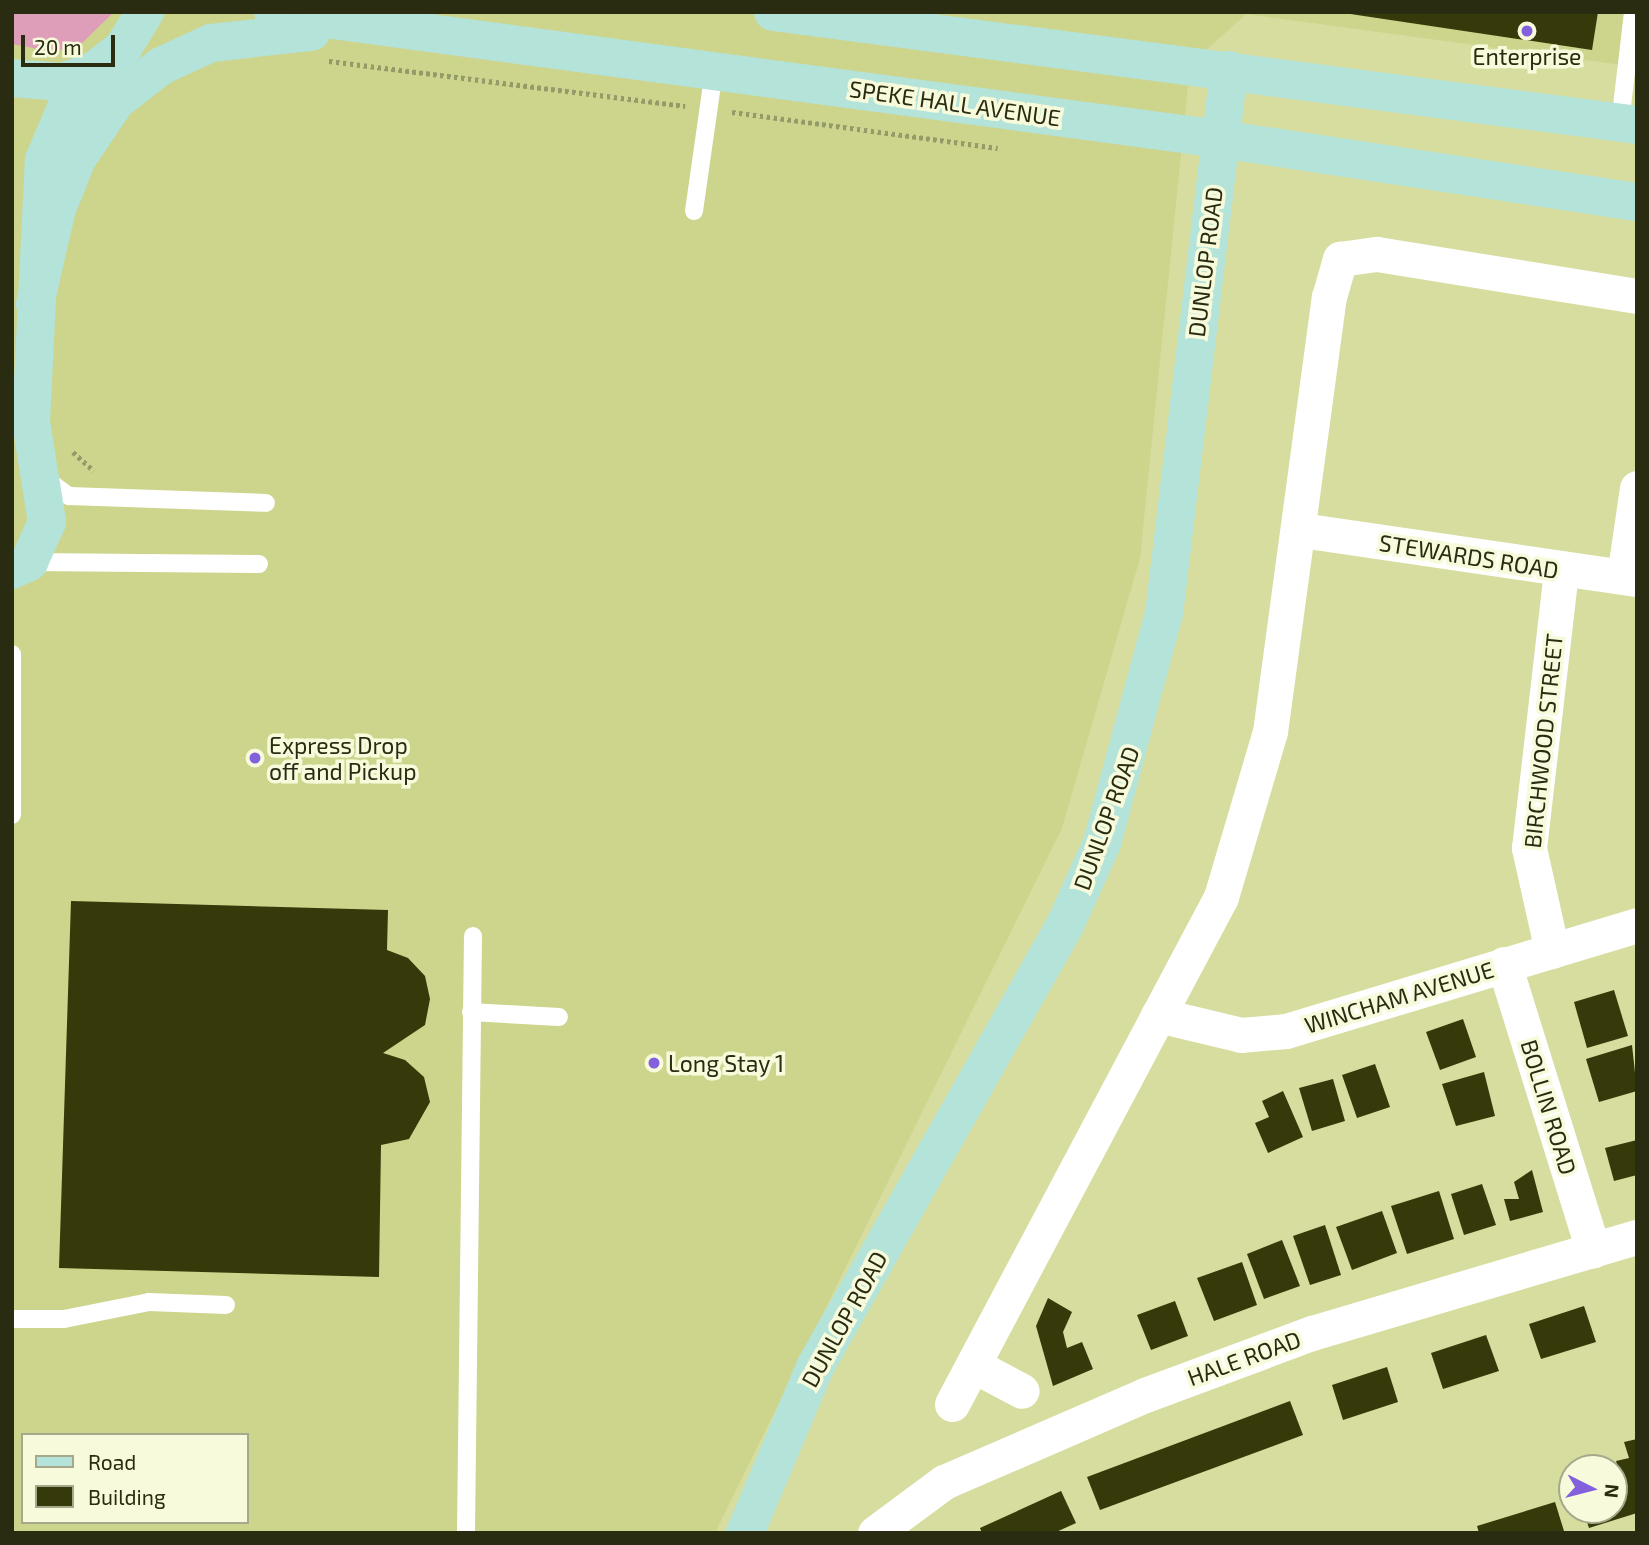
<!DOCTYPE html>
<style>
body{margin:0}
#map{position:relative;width:1649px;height:1545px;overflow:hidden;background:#d6dd9e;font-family:"Exo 2",sans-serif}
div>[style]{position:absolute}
.built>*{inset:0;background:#cdd48c}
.green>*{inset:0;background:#de9db8}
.building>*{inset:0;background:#363909}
.path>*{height:4.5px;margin-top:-2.25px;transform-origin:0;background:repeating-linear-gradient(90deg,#959a69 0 3.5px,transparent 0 7px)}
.lane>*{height:18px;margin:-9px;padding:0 9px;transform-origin:9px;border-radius:9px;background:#fff}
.street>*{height:35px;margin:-17.5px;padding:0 17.5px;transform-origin:17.5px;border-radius:17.5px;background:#fff}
.secondary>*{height:38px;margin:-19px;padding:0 19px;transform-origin:19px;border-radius:19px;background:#b4e3da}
.dots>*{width:19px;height:19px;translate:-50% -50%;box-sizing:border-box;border:4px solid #f7fbdc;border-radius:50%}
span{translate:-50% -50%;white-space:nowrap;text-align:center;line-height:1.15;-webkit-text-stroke:7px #f7fbdc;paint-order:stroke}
.poi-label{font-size:23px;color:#2a2c12}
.left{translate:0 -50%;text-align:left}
.street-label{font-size:23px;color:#2a2c12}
.frame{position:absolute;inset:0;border:14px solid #2a2c12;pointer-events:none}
.legend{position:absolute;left:21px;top:1433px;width:228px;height:91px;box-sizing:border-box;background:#f7fbdc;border:2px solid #a5a88b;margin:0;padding:9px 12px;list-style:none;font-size:21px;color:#2a2c12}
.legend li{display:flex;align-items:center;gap:14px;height:35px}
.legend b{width:35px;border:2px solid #a5a88b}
.north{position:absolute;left:1558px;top:1454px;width:70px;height:70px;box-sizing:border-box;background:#f7fbdc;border:2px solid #a5a88b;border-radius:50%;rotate:96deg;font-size:19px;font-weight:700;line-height:28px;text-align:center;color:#2a2c12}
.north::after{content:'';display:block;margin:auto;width:24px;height:32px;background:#8461dc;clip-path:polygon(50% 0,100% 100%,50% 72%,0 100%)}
.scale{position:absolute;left:21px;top:35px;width:94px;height:32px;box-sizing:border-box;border:4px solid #2a2c12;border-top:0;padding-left:9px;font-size:21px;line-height:24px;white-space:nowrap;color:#2a2c12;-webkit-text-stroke:5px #f7fbdc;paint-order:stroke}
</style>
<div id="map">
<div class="built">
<i style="clip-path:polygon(evenodd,12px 12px,1637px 12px,1637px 67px,1246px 14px,1190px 65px,1140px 558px,1062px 828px,715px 1533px,12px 1533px,12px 12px,23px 1435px,247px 1435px,247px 1522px,23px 1522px,23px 1435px)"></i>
</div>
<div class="green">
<i style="clip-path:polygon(12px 12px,114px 12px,80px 45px,54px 52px,12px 44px)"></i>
</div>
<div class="building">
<i style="clip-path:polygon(1337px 12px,1598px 12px,1592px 50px)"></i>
<i style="clip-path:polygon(71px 901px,388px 910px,387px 950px,408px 958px,425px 976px,430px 999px,425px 1025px,383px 1053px,405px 1060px,424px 1077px,430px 1102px,409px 1139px,381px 1145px,379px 1277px,59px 1268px)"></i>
<i style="clip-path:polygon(1614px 990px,1628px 1036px,1587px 1048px,1574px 1002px)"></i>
<i style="clip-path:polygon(1463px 1019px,1476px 1057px,1440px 1070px,1426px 1032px)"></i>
<i style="clip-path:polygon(1632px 1045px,1637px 1091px,1599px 1102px,1586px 1059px)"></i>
<i style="clip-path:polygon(1375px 1064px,1390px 1107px,1357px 1118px,1342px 1075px)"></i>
<i style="clip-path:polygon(1484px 1072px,1495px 1116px,1456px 1126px,1442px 1084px)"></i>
<i style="clip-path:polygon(1333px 1079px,1345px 1121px,1312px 1131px,1299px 1088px)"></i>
<i style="clip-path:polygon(1283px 1091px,1303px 1137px,1268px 1153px,1255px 1123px,1269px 1117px,1262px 1101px)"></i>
<i style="clip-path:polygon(1637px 1140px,1637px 1175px,1614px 1181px,1605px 1148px)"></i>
<i style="clip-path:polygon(1532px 1170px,1543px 1212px,1510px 1221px,1504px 1199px,1519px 1199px,1514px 1182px)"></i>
<i style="clip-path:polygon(1482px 1184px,1496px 1225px,1464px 1235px,1451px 1194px)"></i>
<i style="clip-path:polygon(1439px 1191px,1454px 1239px,1407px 1254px,1391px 1206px)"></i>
<i style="clip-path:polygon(1382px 1211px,1397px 1253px,1352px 1270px,1336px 1227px)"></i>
<i style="clip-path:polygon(1325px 1225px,1341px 1275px,1310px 1285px,1293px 1236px)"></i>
<i style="clip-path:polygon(1282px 1240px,1300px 1286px,1264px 1299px,1247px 1254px)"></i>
<i style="clip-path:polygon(1242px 1262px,1257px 1305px,1214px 1321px,1197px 1278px)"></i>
<i style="clip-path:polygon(1048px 1298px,1072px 1312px,1063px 1332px,1067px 1348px,1082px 1342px,1093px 1369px,1053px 1386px,1036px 1326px)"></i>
<i style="clip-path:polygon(1175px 1301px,1188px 1336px,1151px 1350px,1137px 1315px)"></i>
<i style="clip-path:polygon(1584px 1306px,1596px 1342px,1541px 1359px,1529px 1324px)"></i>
<i style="clip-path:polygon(1486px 1335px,1499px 1371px,1443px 1389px,1431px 1353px)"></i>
<i style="clip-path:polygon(1387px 1367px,1398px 1402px,1343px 1420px,1332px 1385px)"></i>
<i style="clip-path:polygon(1290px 1401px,1303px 1435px,1100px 1510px,1087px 1477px)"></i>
<i style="clip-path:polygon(1637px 1439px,1637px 1513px,1589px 1528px,1583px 1510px,1614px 1510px,1614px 1480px,1621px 1478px,1616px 1461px,1629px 1458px,1624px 1442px)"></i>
<i style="clip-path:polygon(1061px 1491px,1076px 1523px,1054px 1533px,982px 1533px,980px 1528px)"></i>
<i style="clip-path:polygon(1555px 1502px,1564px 1531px,1479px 1533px,1477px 1526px)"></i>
</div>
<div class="path">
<i style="left:329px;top:61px;width:359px;rotate:7.2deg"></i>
<i style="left:732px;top:112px;width:268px;rotate:7.7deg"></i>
<i style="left:73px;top:452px;width:28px;rotate:42deg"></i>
</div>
<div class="lane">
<i style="left:1620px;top:123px;width:112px;rotate:-83.3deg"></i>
<i style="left:694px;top:211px;width:141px;rotate:-81.9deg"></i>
<i style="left:44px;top:478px;width:31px;rotate:36deg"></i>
<i style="left:69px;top:496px;width:197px;rotate:2deg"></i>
<i style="left:29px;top:562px;width:230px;rotate:0.5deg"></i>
<i style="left:12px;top:654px;width:161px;rotate:90deg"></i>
<i style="left:471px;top:1012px;width:88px;rotate:3.3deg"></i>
<i style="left:12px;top:1319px;width:52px"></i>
<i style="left:64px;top:1319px;width:87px;rotate:-11.3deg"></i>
<i style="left:149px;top:1302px;width:77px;rotate:2.2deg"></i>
<i style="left:466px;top:1533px;width:597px;rotate:-89.33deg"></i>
</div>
<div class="street">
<i style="left:1301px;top:530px;width:340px;rotate:8.3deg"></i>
<i style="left:1624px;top:577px;width:90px;rotate:-81.7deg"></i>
<i style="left:1552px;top:951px;width:106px;rotate:-102.6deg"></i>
<i style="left:1529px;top:848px;width:280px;rotate:-83.4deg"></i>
<i style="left:1504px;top:964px;width:300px;rotate:72.7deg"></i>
<i style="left:1158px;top:1015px;width:85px;rotate:13.5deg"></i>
<i style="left:1241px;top:1035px;width:45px;rotate:-5.1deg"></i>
<i style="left:1286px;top:1031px;width:367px;rotate:-16.8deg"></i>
<i style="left:973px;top:1365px;width:55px;rotate:28deg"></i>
<i style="left:952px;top:1404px;width:574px;rotate:-62.05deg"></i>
<i style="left:1221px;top:897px;width:172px;rotate:-73.5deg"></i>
<i style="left:1270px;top:732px;width:439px;rotate:-82.3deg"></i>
<i style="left:1329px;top:297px;width:40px;rotate:-74deg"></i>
<i style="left:1340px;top:259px;width:37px;rotate:-8deg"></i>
<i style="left:1377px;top:254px;width:263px;rotate:9.2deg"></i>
<i style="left:875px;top:1533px;width:86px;rotate:-36.5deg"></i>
<i style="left:944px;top:1482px;width:219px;rotate:-23.4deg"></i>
<i style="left:1145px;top:1395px;width:178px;rotate:-20.4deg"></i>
<i style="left:1312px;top:1333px;width:339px;rotate:-16.5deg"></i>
</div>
<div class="secondary">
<i style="left:273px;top:12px;width:955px;rotate:7.64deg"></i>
<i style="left:1220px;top:139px;width:422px;rotate:8.6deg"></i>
<i style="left:773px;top:12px;width:871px;rotate:7.45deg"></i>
<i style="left:12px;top:78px;width:50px;rotate:4.6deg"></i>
<i style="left:62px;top:82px;width:35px;rotate:-20deg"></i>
<i style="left:95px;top:70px;width:36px;rotate:-38deg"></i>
<i style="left:123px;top:48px;width:42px;rotate:-58.6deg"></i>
<i style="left:35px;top:304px;width:98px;rotate:-77deg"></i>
<i style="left:57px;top:209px;width:54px;rotate:-68.2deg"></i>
<i style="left:77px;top:159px;width:70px;rotate:-56.1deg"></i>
<i style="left:116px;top:101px;width:57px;rotate:-37.9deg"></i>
<i style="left:161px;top:66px;width:55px;rotate:-24.7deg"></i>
<i style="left:211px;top:43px;width:101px;rotate:-6.3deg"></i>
<i style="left:12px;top:570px;width:19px;rotate:-25deg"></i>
<i style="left:29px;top:562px;width:44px;rotate:-65.8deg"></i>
<i style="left:47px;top:522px;width:101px;rotate:-99.1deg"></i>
<i style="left:31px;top:422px;width:262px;rotate:-87.2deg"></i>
<i style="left:44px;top:160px;width:56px;rotate:-67.1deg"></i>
<i style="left:66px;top:108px;width:48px;rotate:-52.7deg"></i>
<i style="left:745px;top:1533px;width:180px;rotate:-67.1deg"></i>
<i style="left:815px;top:1367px;width:508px;rotate:-60.51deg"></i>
<i style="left:1065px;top:925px;width:90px;rotate:-65.7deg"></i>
<i style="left:1102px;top:843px;width:237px;rotate:-74.9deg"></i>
<i style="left:1164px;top:614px;width:548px;rotate:-83.19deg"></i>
</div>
<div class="dots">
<i style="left:1527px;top:31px;background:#8461dc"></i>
<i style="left:255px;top:758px;background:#8461dc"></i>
<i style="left:654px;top:1063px;background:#8461dc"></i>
</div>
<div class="poi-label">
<span style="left:1527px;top:56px">Enterprise</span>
<span class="left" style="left:269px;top:758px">Express Drop<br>off and Pickup</span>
<span class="left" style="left:668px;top:1063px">Long Stay 1</span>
</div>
<div class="street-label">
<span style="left:955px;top:103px;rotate:8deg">SPEKE HALL AVENUE</span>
<span style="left:1205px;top:262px;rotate:-83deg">DUNLOP ROAD</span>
<span style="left:1469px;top:556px;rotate:9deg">STEWARDS ROAD</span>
<span style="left:1543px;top:741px;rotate:-84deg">BIRCHWOOD STREET</span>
<span style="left:1106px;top:818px;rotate:-70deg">DUNLOP ROAD</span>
<span style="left:1399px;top:997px;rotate:-17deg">WINCHAM AVENUE</span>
<span style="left:1549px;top:1107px;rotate:73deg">BOLLIN ROAD</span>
<span style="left:844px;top:1319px;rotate:-61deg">DUNLOP ROAD</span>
<span style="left:1244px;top:1358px;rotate:-20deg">HALE ROAD</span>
</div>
<div class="frame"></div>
<ul class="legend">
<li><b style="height:9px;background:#b4e3da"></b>Road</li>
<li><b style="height:19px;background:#363909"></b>Building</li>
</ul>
<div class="north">N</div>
<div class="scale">20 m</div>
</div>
